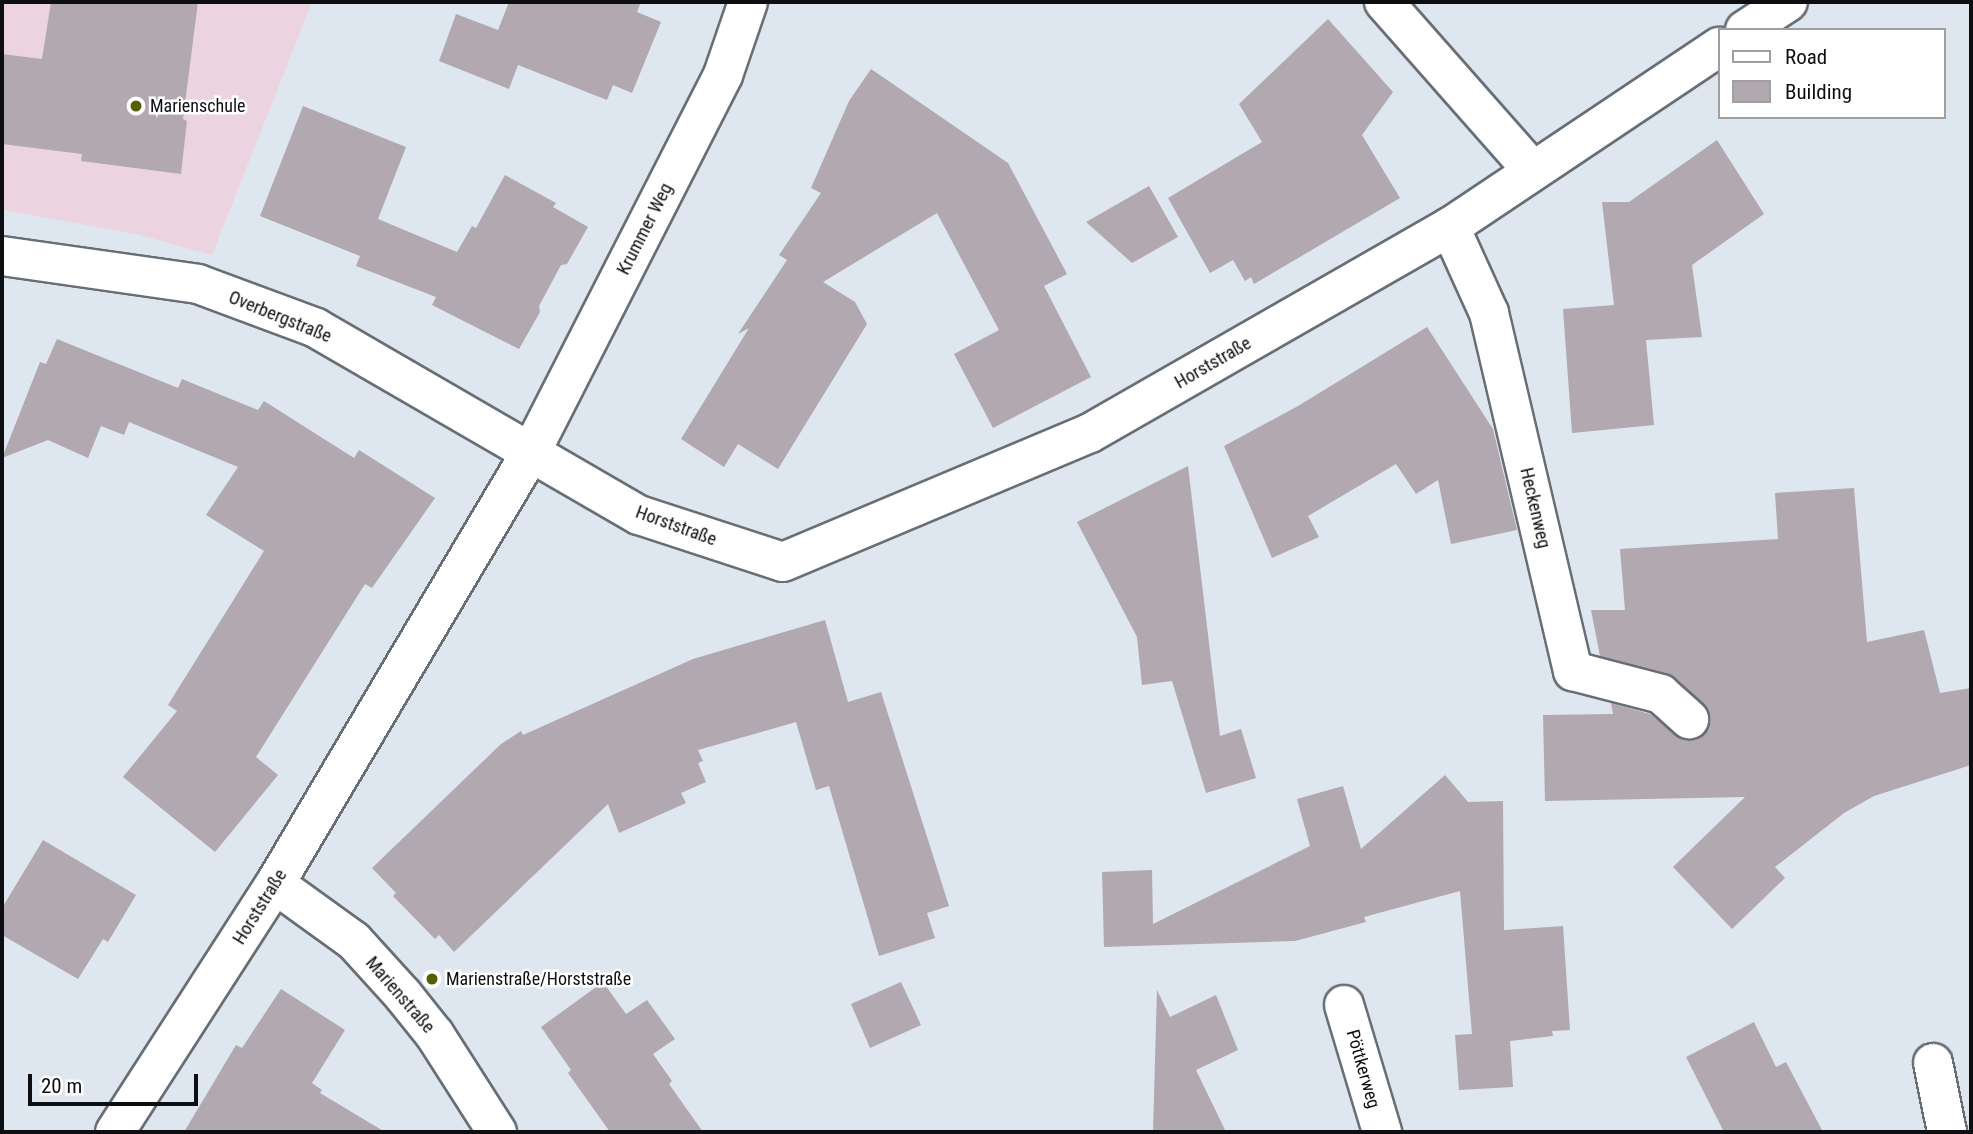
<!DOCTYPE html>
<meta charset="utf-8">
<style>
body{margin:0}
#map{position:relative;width:1973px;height:1134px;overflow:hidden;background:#dee6ef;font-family:"Roboto Condensed",sans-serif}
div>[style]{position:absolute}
.education>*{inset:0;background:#ebd4df}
.building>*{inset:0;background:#b2a8af}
.roads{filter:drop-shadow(2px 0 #676e76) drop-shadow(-2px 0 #676e76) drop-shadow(0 2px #676e76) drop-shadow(0 -2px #676e76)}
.minor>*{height:38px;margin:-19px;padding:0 19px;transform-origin:19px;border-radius:19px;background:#fff}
.dots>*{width:19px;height:19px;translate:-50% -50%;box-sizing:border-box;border:4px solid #fff;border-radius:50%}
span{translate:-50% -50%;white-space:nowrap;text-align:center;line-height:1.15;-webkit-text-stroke:5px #fff;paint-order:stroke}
.poi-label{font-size:18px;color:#0c0e11}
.left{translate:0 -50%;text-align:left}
.street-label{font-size:18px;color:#0c0e11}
.frame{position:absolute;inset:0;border:4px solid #0c0e11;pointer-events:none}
.legend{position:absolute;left:1718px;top:28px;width:228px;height:91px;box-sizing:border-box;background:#fff;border:2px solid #9e9fa0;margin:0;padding:9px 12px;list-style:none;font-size:21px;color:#0c0e11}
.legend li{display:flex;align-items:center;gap:14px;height:35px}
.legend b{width:35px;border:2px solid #9e9fa0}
.scale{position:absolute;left:28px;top:1074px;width:170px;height:32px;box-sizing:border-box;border:4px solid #0c0e11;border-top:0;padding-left:9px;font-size:21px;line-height:24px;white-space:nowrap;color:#0c0e11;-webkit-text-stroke:5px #fff;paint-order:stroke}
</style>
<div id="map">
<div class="education">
<i style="clip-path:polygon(2px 2px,312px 2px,212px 255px,136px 234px,2px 210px)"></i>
</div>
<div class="building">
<i style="clip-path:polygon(51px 2px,198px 2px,183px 119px,187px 121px,181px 174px,81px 161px,82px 154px,2px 144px,2px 54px,42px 59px)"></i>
<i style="clip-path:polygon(509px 2px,641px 2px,637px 12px,661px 22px,632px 93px,613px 85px,607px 100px,518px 65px,509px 89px,439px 61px,456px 14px,498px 30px)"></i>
<i style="clip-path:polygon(1328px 19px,1393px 92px,1362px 135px,1400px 198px,1254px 284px,1251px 277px,1245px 281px,1233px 260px,1210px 273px,1168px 198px,1262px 142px,1239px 104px)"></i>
<i style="clip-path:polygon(871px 69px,1008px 163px,1067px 274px,1044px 286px,1091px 377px,993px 428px,954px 354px,999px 330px,937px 213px,823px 282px,855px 302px,867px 324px,778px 469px,738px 444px,724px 467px,681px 439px,749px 328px,738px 334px,787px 260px,779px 255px,821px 193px,811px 188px,849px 101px)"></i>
<i style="clip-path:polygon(303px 106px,406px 147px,378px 219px,457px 252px,472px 226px,476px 228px,505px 175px,556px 203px,553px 207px,588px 227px,567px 264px,561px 265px,539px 306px,540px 312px,519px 349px,432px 305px,436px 297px,356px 266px,360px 256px,260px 216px)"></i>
<i style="clip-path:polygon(1717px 140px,1764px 214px,1692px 265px,1702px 337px,1646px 340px,1654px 425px,1572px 433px,1563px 309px,1614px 305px,1602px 202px,1629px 202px)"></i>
<i style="clip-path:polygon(1149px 186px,1178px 237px,1132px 263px,1086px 222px)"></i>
<i style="clip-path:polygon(1427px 327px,1493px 429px,1517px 530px,1451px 544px,1438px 480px,1416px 494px,1396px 464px,1308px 516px,1319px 537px,1272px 558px,1224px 446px,1298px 406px)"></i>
<i style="clip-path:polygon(57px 339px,178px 388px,182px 379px,258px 410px,264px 401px,354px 458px,359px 450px,435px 498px,372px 588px,365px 584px,256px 757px,278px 775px,215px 852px,123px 777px,177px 711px,168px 705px,264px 551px,206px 515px,238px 467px,129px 422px,124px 435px,101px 426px,88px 458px,48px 440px,2px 458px,40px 362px,46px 364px)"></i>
<i style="clip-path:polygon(1188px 466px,1220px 736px,1241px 729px,1256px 778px,1206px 793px,1172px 681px,1142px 685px,1137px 637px,1077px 522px)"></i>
<i style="clip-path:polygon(1854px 488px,1867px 642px,1924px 630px,1940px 693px,1971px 688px,1971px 765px,1874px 796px,1844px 813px,1775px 867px,1785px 878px,1732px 929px,1673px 867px,1745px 797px,1545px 801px,1543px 715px,1613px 714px,1611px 703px,1650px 714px,1684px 740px,1695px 740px,1705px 734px,1710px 723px,1709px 712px,1676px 678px,1600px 656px,1591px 610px,1625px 610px,1620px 549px,1778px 539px,1775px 493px)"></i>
<i style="clip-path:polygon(825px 620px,848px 702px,881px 692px,949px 906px,927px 913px,935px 938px,879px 956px,829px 786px,816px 790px,796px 722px,698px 750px,703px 761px,698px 763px,706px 782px,681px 793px,686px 803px,619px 833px,608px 804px,454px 952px,439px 935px,435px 939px,393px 896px,396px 893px,372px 868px,501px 744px,521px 731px,523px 735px,693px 659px)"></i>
<i style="clip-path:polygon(1445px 775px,1468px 802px,1503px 801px,1504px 930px,1563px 926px,1570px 1030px,1552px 1031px,1553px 1036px,1510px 1041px,1513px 1087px,1459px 1090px,1455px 1035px,1472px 1034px,1460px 891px,1364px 917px,1366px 922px,1295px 941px,1104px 947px,1102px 872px,1152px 870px,1153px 924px,1310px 846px,1297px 799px,1343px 786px,1361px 849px)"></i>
<i style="clip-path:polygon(43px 840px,136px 895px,108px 942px,103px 939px,78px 979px,2px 935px,2px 908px)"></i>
<i style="clip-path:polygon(603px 982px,626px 1014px,647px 1000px,675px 1039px,653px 1054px,672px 1081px,669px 1084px,703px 1132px,610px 1132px,568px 1073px,571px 1070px,541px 1027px)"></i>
<i style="clip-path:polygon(901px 982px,921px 1025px,870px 1048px,851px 1004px)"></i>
<i style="clip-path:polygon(281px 989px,345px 1030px,312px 1083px,322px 1090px,320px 1093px,385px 1132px,184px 1132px,236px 1045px,242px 1048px)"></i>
<i style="clip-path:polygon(1157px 990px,1170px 1017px,1216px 995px,1238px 1050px,1196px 1070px,1226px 1132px,1153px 1132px)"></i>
<i style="clip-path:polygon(1754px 1022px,1776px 1067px,1786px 1062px,1823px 1132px,1724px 1132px,1686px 1057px)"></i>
</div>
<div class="roads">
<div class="minor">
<i style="left:1384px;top:2px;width:224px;rotate:48.6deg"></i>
<i style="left:1745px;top:30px;width:51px;rotate:-33.1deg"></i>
<i style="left:1450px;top:227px;width:94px;rotate:65.6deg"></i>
<i style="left:1489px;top:313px;width:368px;rotate:76.8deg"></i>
<i style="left:1573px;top:671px;width:91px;rotate:14.6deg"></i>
<i style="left:1661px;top:694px;width:38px;rotate:42deg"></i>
<i style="left:2px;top:256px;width:198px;rotate:8.1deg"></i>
<i style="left:198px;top:284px;width:126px;rotate:20.4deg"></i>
<i style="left:316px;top:328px;width:373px;rotate:30.1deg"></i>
<i style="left:639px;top:515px;width:151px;rotate:18.1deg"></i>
<i style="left:783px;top:562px;width:333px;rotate:-22.8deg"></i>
<i style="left:1090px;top:433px;width:415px;rotate:-29.8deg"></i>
<i style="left:1450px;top:227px;width:324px;rotate:-33.8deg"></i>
<i style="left:275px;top:884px;width:97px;rotate:35.8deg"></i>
<i style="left:354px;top:941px;width:73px;rotate:47.8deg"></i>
<i style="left:403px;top:995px;width:51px;rotate:51.3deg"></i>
<i style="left:435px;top:1035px;width:115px;rotate:57.4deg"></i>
<i style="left:1344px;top:1005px;width:133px;rotate:73.3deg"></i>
<i style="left:1933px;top:1063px;width:70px;rotate:78.5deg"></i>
<i style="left:115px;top:1132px;width:295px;rotate:-57.2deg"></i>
<i style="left:275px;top:884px;width:502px;rotate:-59.35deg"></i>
<i style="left:531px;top:452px;width:423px;rotate:-63deg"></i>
<i style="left:723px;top:75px;width:77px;rotate:-71.1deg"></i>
</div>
</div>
<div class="dots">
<i style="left:136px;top:106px;background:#556101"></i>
<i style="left:432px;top:979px;background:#556101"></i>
</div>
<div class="poi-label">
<span class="left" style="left:150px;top:106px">Marienschule</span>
<span class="left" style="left:446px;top:979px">Marienstraße/Horststraße</span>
</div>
<div class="street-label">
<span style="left:645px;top:229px;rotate:-63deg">Krummer Weg</span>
<span style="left:280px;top:317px;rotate:22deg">Overbergstraße</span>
<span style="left:1213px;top:363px;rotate:-30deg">Horststraße</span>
<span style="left:1535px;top:508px;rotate:77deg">Heckenweg</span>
<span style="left:676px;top:526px;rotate:20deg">Horststraße</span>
<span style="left:260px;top:907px;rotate:-58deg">Horststraße</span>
<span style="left:400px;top:995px;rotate:49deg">Marienstraße</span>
<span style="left:1363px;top:1069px;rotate:74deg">Pöttkerweg</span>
</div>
<div class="frame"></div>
<ul class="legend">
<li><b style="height:9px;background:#fff"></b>Road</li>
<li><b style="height:19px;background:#b2a8af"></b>Building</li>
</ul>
<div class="scale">20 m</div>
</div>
